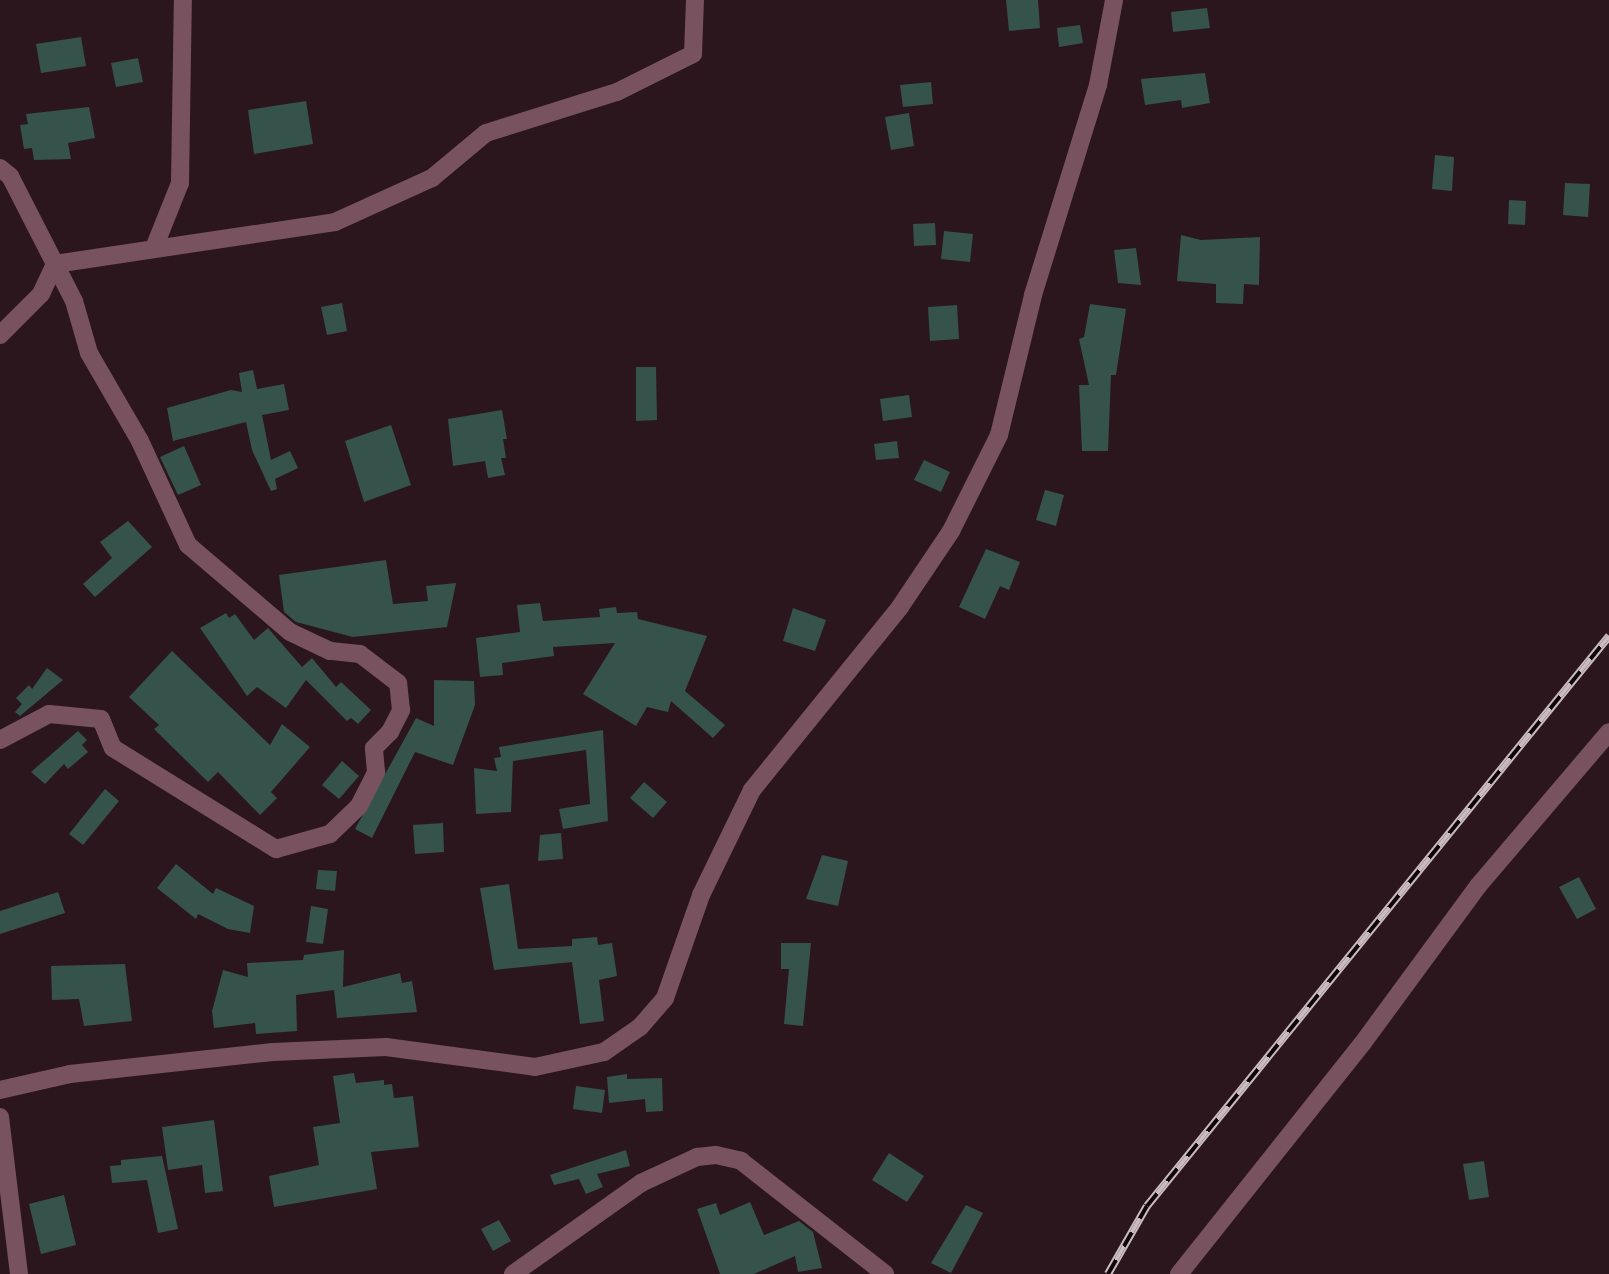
<!DOCTYPE html>
<style>
body{margin:0}
#map{position:relative;width:1609px;height:1274px;overflow:hidden;background:#2b161e;font-family:"Nunito Sans",sans-serif}
div>[style]{position:absolute}
.building>*{inset:0;background:#35524b}
.street>*{height:18px;margin:-9px;padding:0 9px;transform-origin:9px;border-radius:9px;background:#78525f}
.rail>*{height:8px;margin-top:-4px;transform-origin:0;background:repeating-linear-gradient(90deg,#0e0508 0 16px,#cabbc0 0 32px);box-sizing:border-box;border-block:2px solid #cabbc0}
span{translate:-50% -50%;white-space:nowrap;text-align:center;line-height:1.15;-webkit-text-stroke:5px #0e0508;paint-order:stroke}
</style>
<div id="map">
<div class="building">
<i style="clip-path:polygon(1006px 0,1038px 0,1040px 28px,1009px 31px)"></i>
<i style="clip-path:polygon(1207px 8px,1210px 28px,1173px 32px,1171px 12px)"></i>
<i style="clip-path:polygon(1080px 25px,1083px 43px,1059px 47px,1057px 28px)"></i>
<i style="clip-path:polygon(81px 37px,86px 66px,41px 73px,36px 44px)"></i>
<i style="clip-path:polygon(138px 58px,143px 82px,116px 87px,111px 63px)"></i>
<i style="clip-path:polygon(1205px 73px,1210px 103px,1182px 108px,1181px 100px,1145px 105px,1141px 79px)"></i>
<i style="clip-path:polygon(931px 82px,933px 104px,903px 107px,900px 85px)"></i>
<i style="clip-path:polygon(306px 101px,313px 144px,254px 154px,248px 110px)"></i>
<i style="clip-path:polygon(89px 107px,95px 138px,68px 143px,71px 159px,34px 160px,32px 148px,24px 149px,20px 125px,28px 124px,26px 114px)"></i>
<i style="clip-path:polygon(909px 113px,914px 146px,891px 150px,885px 117px)"></i>
<i style="clip-path:polygon(1435px 155px,1454px 157px,1452px 191px,1432px 189px)"></i>
<i style="clip-path:polygon(1565px 183px,1590px 184px,1588px 217px,1563px 215px)"></i>
<i style="clip-path:polygon(1509px 200px,1526px 201px,1525px 225px,1508px 224px)"></i>
<i style="clip-path:polygon(935px 223px,936px 245px,914px 246px,913px 224px)"></i>
<i style="clip-path:polygon(944px 231px,973px 234px,970px 262px,941px 259px)"></i>
<i style="clip-path:polygon(1181px 235px,1201px 240px,1260px 237px,1259px 285px,1244px 284px,1243px 304px,1216px 303px,1216px 284px,1177px 281px)"></i>
<i style="clip-path:polygon(1136px 248px,1141px 285px,1118px 283px,1114px 250px)"></i>
<i style="clip-path:polygon(342px 303px,347px 331px,327px 335px,321px 307px)"></i>
<i style="clip-path:polygon(1090px 304px,1126px 309px,1116px 375px,1111px 375px,1108px 451px,1082px 451px,1079px 385px,1089px 385px,1079px 339px,1084px 337px)"></i>
<i style="clip-path:polygon(957px 305px,959px 339px,930px 341px,928px 307px)"></i>
<i style="clip-path:polygon(636px 367px,656px 367px,657px 420px,636px 421px)"></i>
<i style="clip-path:polygon(253px 370px,257px 389px,284px 384px,289px 410px,262px 415px,271px 460px,290px 451px,298px 468px,275px 479px,277px 489px,271px 491px,252px 450px,246px 422px,173px 441px,167px 408px,231px 390px,242px 392px,239px 373px)"></i>
<i style="clip-path:polygon(909px 395px,912px 417px,883px 421px,880px 399px)"></i>
<i style="clip-path:polygon(502px 410px,507px 439px,503px 439px,506px 458px,501px 458px,505px 475px,488px 478px,485px 461px,453px 466px,448px 419px)"></i>
<i style="clip-path:polygon(391px 425px,411px 485px,364px 502px,345px 441px)"></i>
<i style="clip-path:polygon(897px 441px,899px 458px,876px 460px,874px 444px)"></i>
<i style="clip-path:polygon(184px 446px,201px 485px,178px 495px,160px 457px)"></i>
<i style="clip-path:polygon(924px 460px,950px 472px,941px 492px,914px 480px)"></i>
<i style="clip-path:polygon(1045px 490px,1064px 495px,1056px 526px,1036px 520px)"></i>
<i style="clip-path:polygon(128px 521px,152px 547px,95px 597px,83px 584px,112px 558px,100px 542px)"></i>
<i style="clip-path:polygon(986px 549px,1020px 562px,1009px 590px,1000px 586px,985px 619px,959px 607px)"></i>
<i style="clip-path:polygon(386px 560px,393px 604px,428px 601px,426px 586px,456px 583px,447px 627px,353px 637px,296px 622px,284px 612px,279px 575px)"></i>
<i style="clip-path:polygon(540px 603px,543px 621px,600px 617px,599px 609px,616px 607px,617px 613px,637px 612px,638px 619px,707px 636px,685px 691px,725px 725px,713px 738px,671px 701px,668px 712px,647px 707px,636px 726px,583px 694px,615px 643px,553px 647px,554px 656px,502px 663px,503px 675px,480px 677px,476px 638px,520px 632px,517px 605px)"></i>
<i style="clip-path:polygon(793px 608px,826px 620px,815px 651px,783px 641px)"></i>
<i style="clip-path:polygon(226px 613px,229px 618px,235px 614px,254px 640px,268px 628px,302px 667px,312px 658px,336px 687px,341px 682px,371px 710px,358px 724px,351px 718px,347px 721px,306px 680px,286px 708px,257px 687px,247px 696px,200px 628px)"></i>
<i style="clip-path:polygon(172px 651px,270px 745px,282px 724px,310px 747px,271px 792px,277px 798px,260px 815px,218px 772px,208px 782px,154px 729px,159px 725px,129px 697px)"></i>
<i style="clip-path:polygon(47px 668px,63px 680px,20px 716px,15px 712px,22px 704px,16px 698px,29px 685px,32px 689px)"></i>
<i style="clip-path:polygon(434px 680px,474px 681px,475px 705px,453px 765px,415px 752px,372px 838px,355px 829px,416px 718px,434px 726px)"></i>
<i style="clip-path:polygon(603px 730px,608px 821px,563px 829px,559px 809px,590px 804px,586px 750px,513px 761px,511px 812px,476px 814px,474px 768px,497px 771px,494px 758px,501px 757px,499px 747px)"></i>
<i style="clip-path:polygon(78px 731px,87px 740px,82px 745px,88px 752px,68px 769px,64px 764px,45px 784px,31px 772px)"></i>
<i style="clip-path:polygon(342px 761px,359px 776px,339px 799px,322px 785px)"></i>
<i style="clip-path:polygon(644px 782px,667px 802px,653px 818px,630px 798px)"></i>
<i style="clip-path:polygon(105px 789px,119px 801px,83px 845px,69px 834px)"></i>
<i style="clip-path:polygon(443px 823px,444px 852px,415px 854px,413px 825px)"></i>
<i style="clip-path:polygon(561px 833px,563px 859px,538px 861px,540px 835px)"></i>
<i style="clip-path:polygon(822px 855px,848px 861px,838px 906px,806px 899px)"></i>
<i style="clip-path:polygon(176px 864px,213px 894px,216px 888px,254px 906px,250px 933px,228px 929px,198px 914px,196px 919px,157px 888px)"></i>
<i style="clip-path:polygon(318px 870px,337px 871px,335px 891px,316px 889px)"></i>
<i style="clip-path:polygon(1579px 877px,1596px 909px,1577px 919px,1559px 887px)"></i>
<i style="clip-path:polygon(509px 884px,518px 949px,572px 946px,572px 939px,597px 937px,598px 945px,612px 943px,617px 976px,599px 980px,604px 1021px,580px 1024px,572px 962px,494px 970px,480px 888px)"></i>
<i style="clip-path:polygon(58px 892px,65px 913px,0 934px,0 911px)"></i>
<i style="clip-path:polygon(311px 906px,328px 909px,323px 944px,306px 942px)"></i>
<i style="clip-path:polygon(781px 943px,811px 943px,803px 1026px,784px 1024px,789px 969px,781px 969px)"></i>
<i style="clip-path:polygon(344px 950px,343px 987px,400px 973px,402px 983px,412px 981px,417px 1012px,337px 1018px,334px 990px,296px 995px,297px 1031px,256px 1034px,255px 1023px,214px 1028px,212px 1011px,223px 970px,248px 977px,247px 963px,303px 960px,304px 955px)"></i>
<i style="clip-path:polygon(125px 964px,132px 1021px,84px 1026px,79px 999px,52px 1000px,51px 966px)"></i>
<i style="clip-path:polygon(354px 1073px,356px 1083px,384px 1080px,384px 1085px,392px 1084px,394px 1098px,413px 1096px,419px 1147px,371px 1152px,377px 1189px,274px 1207px,269px 1176px,319px 1165px,313px 1127px,340px 1123px,333px 1076px)"></i>
<i style="clip-path:polygon(627px 1074px,627px 1079px,662px 1078px,663px 1111px,646px 1112px,645px 1099px,609px 1103px,607px 1077px)"></i>
<i style="clip-path:polygon(576px 1086px,605px 1090px,602px 1113px,573px 1109px)"></i>
<i style="clip-path:polygon(214px 1120px,223px 1191px,205px 1193px,202px 1165px,168px 1170px,162px 1127px)"></i>
<i style="clip-path:polygon(626px 1150px,630px 1166px,597px 1174px,603px 1187px,586px 1194px,579px 1179px,554px 1185px,550px 1175px)"></i>
<i style="clip-path:polygon(889px 1153px,924px 1176px,907px 1202px,872px 1180px)"></i>
<i style="clip-path:polygon(162px 1156px,178px 1229px,158px 1233px,147px 1180px,112px 1183px,110px 1166px,121px 1165px,121px 1160px)"></i>
<i style="clip-path:polygon(1484px 1161px,1489px 1197px,1469px 1200px,1463px 1164px)"></i>
<i style="clip-path:polygon(64px 1195px,76px 1245px,41px 1254px,29px 1204px)"></i>
<i style="clip-path:polygon(750px 1202px,764px 1235px,799px 1221px,813px 1232px,822px 1268px,798px 1272px,795px 1256px,754px 1274px,720px 1274px,697px 1209px,716px 1203px,720px 1215px)"></i>
<i style="clip-path:polygon(966px 1205px,983px 1213px,951px 1273px,931px 1263px)"></i>
<i style="clip-path:polygon(499px 1220px,511px 1241px,493px 1251px,481px 1229px)"></i>
</div>
<div class="street">
<i style="left:0;top:168px;width:13px;rotate:39deg"></i>
<i style="left:10px;top:176px;width:99px;rotate:62.9deg"></i>
<i style="left:55px;top:264px;width:33px;rotate:115deg"></i>
<i style="left:41px;top:294px;width:58px;rotate:135deg"></i>
<i style="left:154px;top:248px;width:70px;rotate:-68.2deg"></i>
<i style="left:180px;top:183px;width:183px;rotate:-89.1deg"></i>
<i style="left:0;top:740px;width:55px;rotate:-28deg"></i>
<i style="left:49px;top:714px;width:52px;rotate:5.5deg"></i>
<i style="left:101px;top:719px;width:31px;rotate:68deg"></i>
<i style="left:113px;top:748px;width:192px;rotate:31.8deg"></i>
<i style="left:276px;top:849px;width:56px;rotate:-15.5deg"></i>
<i style="left:330px;top:834px;width:40px;rotate:-44deg"></i>
<i style="left:359px;top:806px;width:38px;rotate:-63deg"></i>
<i style="left:376px;top:772px;width:24px;rotate:-95deg"></i>
<i style="left:374px;top:748px;width:23px;rotate:-45deg"></i>
<i style="left:390px;top:732px;width:25px;rotate:-63deg"></i>
<i style="left:401px;top:710px;width:27px;rotate:-96deg"></i>
<i style="left:398px;top:683px;width:48px;rotate:-142.7deg"></i>
<i style="left:360px;top:654px;width:30px;rotate:-174deg"></i>
<i style="left:330px;top:651px;width:44px;rotate:-154.6deg"></i>
<i style="left:290px;top:632px;width:134px;rotate:-139.5deg"></i>
<i style="left:188px;top:545px;width:115px;rotate:-114.8deg"></i>
<i style="left:140px;top:441px;width:102px;rotate:-120.1deg"></i>
<i style="left:89px;top:353px;width:54px;rotate:-106.1deg"></i>
<i style="left:74px;top:301px;width:42px;rotate:-117.2deg"></i>
<i style="left:55px;top:264px;width:283px;rotate:-8.5deg"></i>
<i style="left:335px;top:222px;width:107px;rotate:-24.4deg"></i>
<i style="left:432px;top:178px;width:70px;rotate:-39.8deg"></i>
<i style="left:486px;top:133px;width:137px;rotate:-17.4deg"></i>
<i style="left:617px;top:92px;width:85px;rotate:-26.6deg"></i>
<i style="left:693px;top:54px;width:54px;rotate:-87.9deg"></i>
<i style="left:0;top:1090px;width:72px;rotate:-12.9deg"></i>
<i style="left:70px;top:1074px;width:204px;rotate:-6.2deg"></i>
<i style="left:273px;top:1052px;width:113px;rotate:-2.5deg"></i>
<i style="left:386px;top:1047px;width:150px;rotate:7.6deg"></i>
<i style="left:535px;top:1067px;width:71px;rotate:-12.3deg"></i>
<i style="left:604px;top:1052px;width:44px;rotate:-34.8deg"></i>
<i style="left:640px;top:1027px;width:38px;rotate:-49deg"></i>
<i style="left:665px;top:998px;width:109px;rotate:-70.7deg"></i>
<i style="left:701px;top:895px;width:117px;rotate:-64.1deg"></i>
<i style="left:752px;top:790px;width:235px;rotate:-51deg"></i>
<i style="left:900px;top:607px;width:92px;rotate:-56.1deg"></i>
<i style="left:951px;top:531px;width:107px;rotate:-63.4deg"></i>
<i style="left:999px;top:435px;width:144px;rotate:-76.3deg"></i>
<i style="left:1033px;top:295px;width:220px;rotate:-72.8deg"></i>
<i style="left:1098px;top:85px;width:86px;rotate:-79.3deg"></i>
<i style="left:0;top:1117px;width:158px;rotate:83.1deg"></i>
<i style="left:513px;top:1274px;width:157px;rotate:-35.4deg"></i>
<i style="left:641px;top:1183px;width:62px;rotate:-24.9deg"></i>
<i style="left:697px;top:1157px;width:19px;rotate:-6deg"></i>
<i style="left:716px;top:1155px;width:26px;rotate:13deg"></i>
<i style="left:741px;top:1161px;width:183px;rotate:38.1deg"></i>
<i style="left:1179px;top:1274px;width:294px;rotate:-51.5deg"></i>
<i style="left:1362px;top:1044px;width:196px;rotate:-53.7deg"></i>
<i style="left:1478px;top:886px;width:202px;rotate:-49.6deg"></i>
</div>
<div class="rail">
<i style="left:1108px;top:1274px;width:78px;rotate:-60.2deg"></i>
<i style="left:1147px;top:1206px;width:734px;rotate:-50.97deg"></i>
</div>
</div>
